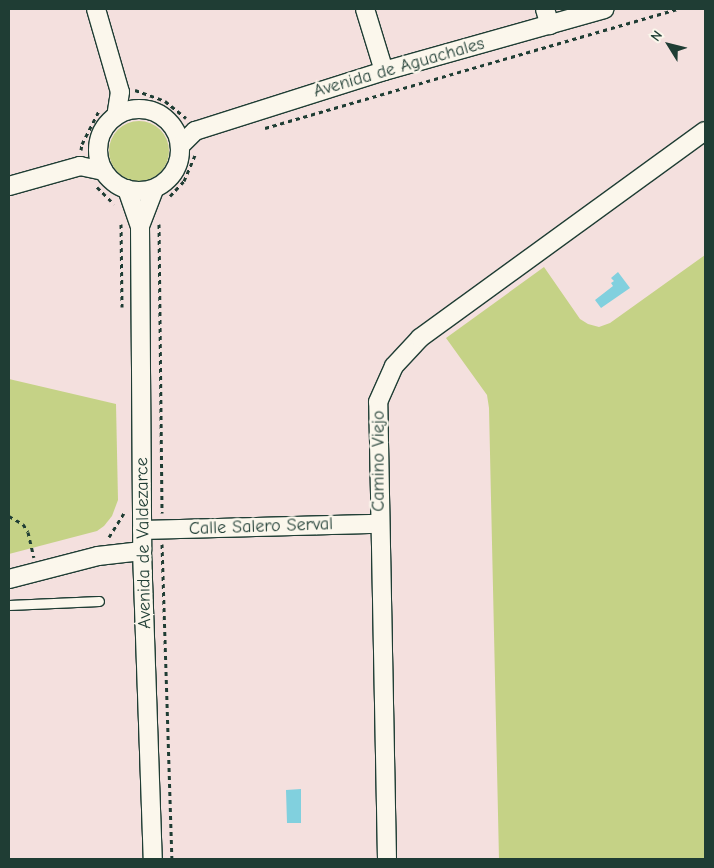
<!DOCTYPE html>
<style>
body{margin:0}
#map{position:relative;width:714px;height:868px;overflow:hidden;background:#f4e0de;font-family:"Comic Neue",sans-serif}
div>[style]{position:absolute}
.green>*{inset:0;background:#c5d286}
.round{border-radius:50%}
.water>*{inset:0;background:#81d0de}
.path>*{height:3px;margin-top:-1.5px;transform-origin:0;background:repeating-linear-gradient(90deg,#1f3d34 0 4px,transparent 0 8px)}
.roads{filter:drop-shadow(1px 0 #1f3d34) drop-shadow(-1px 0 #1f3d34) drop-shadow(0 1px #1f3d34) drop-shadow(0 -1px #1f3d34)}
.lane>*{height:9px;margin:-4.5px;padding:0 4.5px;transform-origin:4.5px;border-radius:4.5px;background:#fbf7ec}
.street>*{height:18px;margin:-9px;padding:0 9px;transform-origin:9px;border-radius:9px;background:#fbf7ec}
.street>.ring{margin:-9px;padding:0;box-sizing:content-box;background:none;border:18px solid #fbf7ec;border-radius:50%}
span{translate:-50% -50%;white-space:nowrap;text-align:center;line-height:1.15;-webkit-text-stroke:5px #fbf7ec;paint-order:stroke}
.street-label{font-size:18px;color:#1f3d34}
.frame{position:absolute;inset:0;border:10px solid #1f3d34;pointer-events:none}
.north{position:absolute;left:644px;top:20px;width:50px;height:50px;-webkit-text-stroke:4px #fbf7ec;paint-order:stroke;rotate:306deg;font-size:14px;font-weight:700;line-height:20px;text-align:center;color:#1f3d34}
.north::after{content:'';display:block;margin:auto;width:18px;height:22px;background:#1f3d34;clip-path:polygon(50% 0,100% 100%,50% 72%,0 100%)}
</style>
<div id="map">
<div class="green">
<i class="round" style="left:109px;top:121px;width:60px;height:60px"></i>
<i style="clip-path:polygon(705px 255px,705px 859px,499px 859px,489px 408px,487px 395px,446px 338px,544px 267px,580px 319px,588px 324px,599px 327px,610px 323px)"></i>
<i style="clip-path:polygon(9px 379px,116px 404px,118px 500px,112px 516px,104px 526px,97px 531px,9px 554px)"></i>
</div>
<div class="water">
<i style="clip-path:polygon(618px 272px,630px 288px,601px 308px,595px 300px,613px 286px,611px 283px,614px 281px,611px 278px)"></i>
<i style="clip-path:polygon(301px 789px,301px 823px,287px 823px,286px 790px)"></i>
</div>
<div class="path">
<i style="left:135px;top:90px;width:32px;rotate:20deg"></i>
<i style="left:165px;top:101px;width:27px;rotate:39deg"></i>
<i style="left:265px;top:128px;width:430px;rotate:-16.1deg"></i>
<i style="left:81px;top:150px;width:6px;rotate:-81deg"></i>
<i style="left:82px;top:144px;width:38px;rotate:-63deg"></i>
<i style="left:97px;top:187px;width:24px;rotate:45deg"></i>
<i style="left:170px;top:196px;width:21px;rotate:-47deg"></i>
<i style="left:184px;top:181px;width:28px;rotate:-67deg"></i>
<i style="left:121px;top:224px;width:83px;rotate:89.3deg"></i>
<i style="left:159px;top:224px;width:289px;rotate:89.4deg"></i>
<i style="left:9px;top:516px;width:16px;rotate:30deg"></i>
<i style="left:23px;top:524px;width:9px;rotate:58deg"></i>
<i style="left:28px;top:532px;width:26px;rotate:77deg"></i>
<i style="left:109px;top:537px;width:28px;rotate:-58deg"></i>
<i style="left:162px;top:544px;width:315px;rotate:88.2deg"></i>
</div>
<div class="roads">
<div class="lane">
<i style="left:9px;top:605px;width:90px;rotate:-2.5deg"></i>
</div>
<div class="street">
<i style="left:96px;top:9px;width:86px;rotate:73.9deg"></i>
<i style="left:120px;top:92px;width:24px;rotate:99deg"></i>
<i style="left:365px;top:9px;width:65px;rotate:73deg"></i>
<i style="left:545px;top:9px;width:17px;rotate:73deg"></i>
<i class="ring" style="left:98px;top:109px;width:64px;height:64px"></i>
<i style="left:181px;top:145px;width:20px;rotate:-45deg"></i>
<i style="left:195px;top:131px;width:198px;rotate:-17.6deg"></i>
<i style="left:384px;top:71px;width:229px;rotate:-15.7deg"></i>
<i style="left:9px;top:186px;width:74px;rotate:-15.7deg"></i>
<i style="left:80px;top:166px;width:24px;rotate:12deg"></i>
<i style="left:127px;top:189px;width:39px;rotate:71deg"></i>
<i style="left:140px;top:226px;width:325px;rotate:89.6deg"></i>
<i style="left:142px;top:551px;width:308px;rotate:88deg"></i>
<i style="left:140px;top:226px;width:40px;rotate:-69deg"></i>
<i style="left:142px;top:530px;width:237px;rotate:-1.5deg"></i>
<i style="left:9px;top:579px;width:92px;rotate:-14.5deg"></i>
<i style="left:98px;top:556px;width:44px;rotate:-6.5deg"></i>
<i style="left:387px;top:859px;width:457px;rotate:-91.1deg"></i>
<i style="left:378px;top:402px;width:39px;rotate:-66deg"></i>
<i style="left:394px;top:366px;width:38px;rotate:-47deg"></i>
<i style="left:420px;top:338px;width:352px;rotate:-36deg"></i>
</div>
</div>
<div class="street-label">
<span style="left:399px;top:68px;rotate:-16deg">Avenida de Aguachales</span>
<span style="left:379px;top:461px;rotate:-90deg">Camino Viejo</span>
<span style="left:261px;top:527px;rotate:-2deg">Calle Salero Serval</span>
<span style="left:144px;top:543px;rotate:-91deg">Avenida de Valdezarce</span>
</div>
<div class="frame"></div>
<div class="north">N</div>
</div>
